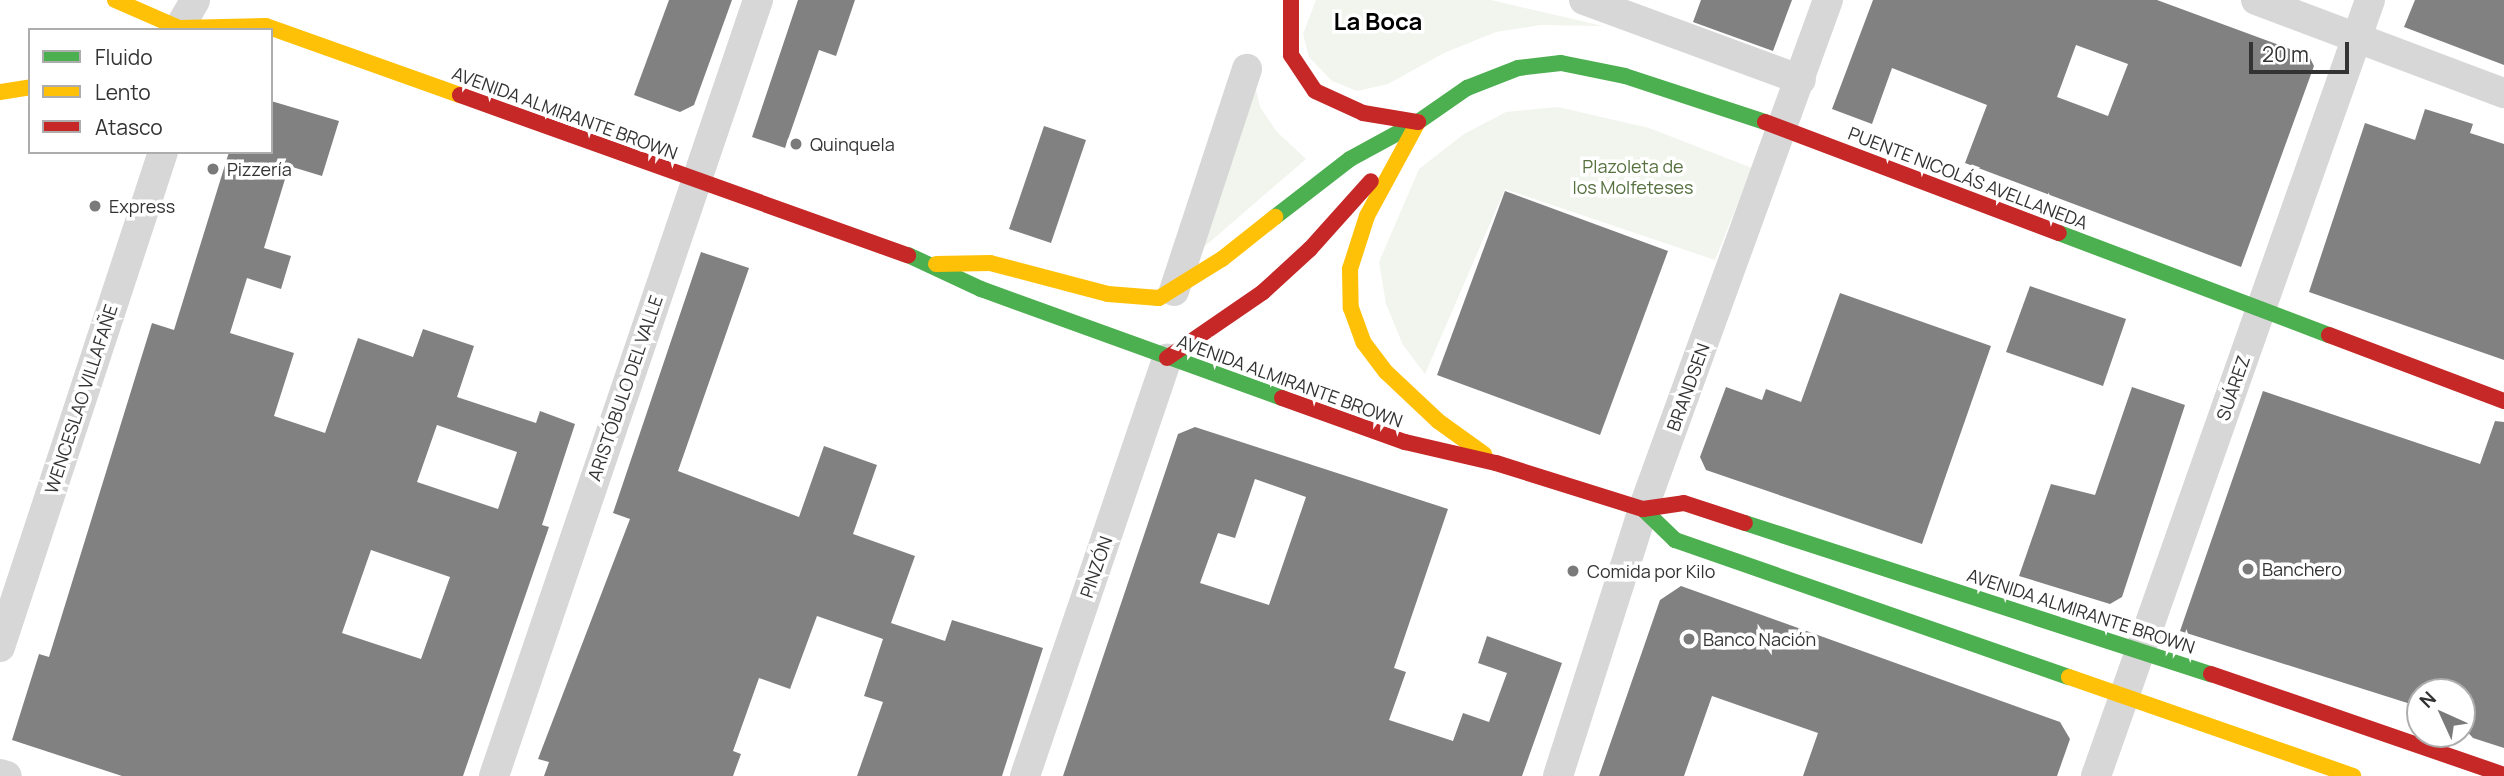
<!DOCTYPE html>
<meta charset="utf-8">
<style>
body{margin:0}
#map{position:relative;width:2504px;height:776px;overflow:hidden;background:#fff;font-family:Manrope,sans-serif}
div>[style]{position:absolute}
.green>*{inset:0;background:#f1f5ed}
.building>*{inset:0;background:#818181}
.street>*{height:30px;margin:-15px;padding:0 15px;transform-origin:15px;border-radius:15px;background:#d7d7d7}
.fast>*{height:16px;margin:-8px;padding:0 8px;transform-origin:8px;border-radius:8px;background:#4caf50}
.slow>*{height:16px;margin:-8px;padding:0 8px;transform-origin:8px;border-radius:8px;background:#ffc107}
.jam>*{height:16px;margin:-8px;padding:0 8px;transform-origin:8px;border-radius:8px;background:#c62828}
.dots>*{width:19px;height:19px;translate:-50% -50%;box-sizing:border-box;border:4px solid #fff;border-radius:50%}
span{translate:-50% -50%;white-space:nowrap;text-align:center;line-height:1.15;-webkit-text-stroke:7px #fff;paint-order:stroke}
.street-label{font-size:18px;color:#333}
.poi-label{font-size:18px;color:#333}
.left{translate:0 -50%;text-align:left}
.park-label{font-size:18px;color:#56703f}
.district-label{font-size:24px;color:#000;font-weight:700}
.legend{position:absolute;left:28px;top:28px;width:245px;height:126px;box-sizing:border-box;background:#fff;border:2px solid #adadad;margin:0;padding:9px 12px;list-style:none;font-size:21px;color:#333}
.legend li{display:flex;align-items:center;gap:14px;height:35px}
.legend b{width:35px;border:2px solid #adadad}
.north{position:absolute;left:2406px;top:678px;width:70px;height:70px;box-sizing:border-box;background:#fff;border:2px solid #adadad;border-radius:50%;rotate:315deg;font-size:19px;font-weight:700;line-height:28px;text-align:center;color:#333}
.north::after{content:'';display:block;margin:auto;width:24px;height:32px;background:#7a7a7a;clip-path:polygon(50% 0,100% 100%,50% 72%,0 100%)}
.scale{position:absolute;left:2249px;top:42px;width:100px;height:32px;box-sizing:border-box;border:4px solid #333;border-top:0;padding-left:9px;font-size:21px;line-height:24px;white-space:nowrap;color:#333;-webkit-text-stroke:5px #fff;paint-order:stroke}
</style>
<div id="map">
<div class="green">
<i style="clip-path:polygon(1316px 0,1491px 0,1603px 26px,1541px 25px,1496px 32px,1444px 53px,1388px 84px,1357px 91px,1332px 81px,1309px 57px,1303px 34px)"></i>
<i style="clip-path:polygon(1254px 81px,1260px 107px,1277px 132px,1306px 159px,1204px 247px)"></i>
<i style="clip-path:polygon(1558px 107px,1649px 128px,1752px 168px,1715px 260px,1505px 189px,1425px 374px,1403px 345px,1386px 304px,1379px 262px,1419px 169px,1464px 134px,1506px 112px)"></i>
</div>
<div class="building">
<i style="clip-path:polygon(669px 0,732px 0,694px 105px,680px 112px,634px 95px)"></i>
<i style="clip-path:polygon(798px 0,855px 0,836px 56px,819px 50px,785px 148px,752px 137px)"></i>
<i style="clip-path:polygon(1701px 0,1792px 0,1773px 51px,1693px 22px)"></i>
<i style="clip-path:polygon(evenodd,1873px 0,2157px 0,2309px 56px,2314px 66px,2241px 267px,1965px 163px,1987px 105px,1892px 68px,1872px 124px,1832px 109px,1873px 0,2076px 45px,2128px 64px,2108px 116px,2057px 97px,2076px 45px)"></i>
<i style="clip-path:polygon(2415px 0,2504px 0,2504px 65px,2404px 27px)"></i>
<i style="clip-path:polygon(evenodd,271px 101px,339px 121px,322px 176px,289px 166px,264px 248px,291px 256px,281px 289px,247px 278px,230px 333px,294px 353px,274px 416px,325px 433px,358px 338px,413px 357px,423px 329px,474px 346px,457px 397px,536px 423px,540px 411px,575px 424px,542px 525px,549px 527px,463px 776px,122px 776px,12px 740px,39px 654px,49px 657px,152px 323px,174px 330px,229px 152px,271px 152px,271px 101px,437px 425px,517px 452px,498px 509px,417px 482px,437px 425px,271px 101px,371px 550px,450px 577px,421px 659px,342px 633px,371px 550px)"></i>
<i style="clip-path:polygon(2425px 109px,2473px 124px,2470px 133px,2504px 144px,2504px 360px,2309px 292px,2365px 123px,2415px 140px)"></i>
<i style="clip-path:polygon(1044px 126px,1086px 140px,1051px 243px,1009px 229px)"></i>
<i style="clip-path:polygon(1505px 191px,1668px 251px,1600px 435px,1437px 375px)"></i>
<i style="clip-path:polygon(701px 252px,749px 268px,678px 471px,799px 517px,824px 446px,877px 465px,853px 534px,915px 556px,891px 623px,945px 641px,952px 620px,1043px 648px,1002px 776px,857px 776px,883px 702px,864px 696px,883px 639px,817px 616px,790px 689px,759px 678px,733px 751px,741px 754px,733px 776px,544px 776px,549px 762px,538px 759px,630px 519px,613px 513px)"></i>
<i style="clip-path:polygon(2030px 286px,2126px 319px,2103px 386px,2006px 352px)"></i>
<i style="clip-path:polygon(1840px 293px,1991px 346px,1922px 544px,1706px 470px,1700px 457px,1726px 387px,1762px 400px,1766px 389px,1801px 402px)"></i>
<i style="clip-path:polygon(2132px 387px,2185px 405px,2122px 597px,2110px 604px,2019px 576px,2051px 484px,2095px 495px)"></i>
<i style="clip-path:polygon(2263px 391px,2480px 464px,2495px 421px,2504px 422px,2504px 748px,2473px 738px,2462px 726px,2462px 692px,2420px 692px,2420px 707px,2180px 631px)"></i>
<i style="clip-path:polygon(evenodd,1195px 427px,1448px 509px,1394px 668px,1406px 672px,1389px 720px,1453px 741px,1463px 713px,1489px 722px,1507px 673px,1478px 663px,1487px 636px,1562px 663px,1522px 776px,1063px 776px,1178px 434px,1195px 427px,1255px 479px,1306px 497px,1269px 605px,1200px 583px,1218px 533px,1235px 538px,1255px 479px)"></i>
<i style="clip-path:polygon(1681px 586px,2060px 722px,2070px 739px,2057px 776px,1803px 776px,1818px 733px,1712px 696px,1684px 776px,1599px 776px,1660px 600px)"></i>
</div>
<div class="street">
<i style="left:1584px;top:0;width:231px;rotate:20.2deg"></i>
<i style="left:2256px;top:0;width:265px;rotate:20.6deg"></i>
<i style="left:178px;top:30px;width:34px;rotate:-60deg"></i>
<i style="left:1174px;top:291px;width:234px;rotate:-71.8deg"></i>
<i style="left:0;top:647px;width:521px;rotate:-71.77deg"></i>
<i style="left:0;top:774px;width:7px;rotate:16deg"></i>
<i style="left:494px;top:776px;width:820px;rotate:-71.21deg"></i>
<i style="left:1025px;top:776px;width:441px;rotate:-71.2deg"></i>
<i style="left:1558px;top:776px;width:280px;rotate:-72.3deg"></i>
<i style="left:1643px;top:509px;width:542px;rotate:-70.03deg"></i>
<i style="left:2096px;top:776px;width:823px;rotate:-70.55deg"></i>
</div>
<div class="fast">
<i style="left:1275px;top:217px;width:95px;rotate:-37.7deg"></i>
<i style="left:1350px;top:159px;width:77px;rotate:-28.6deg"></i>
<i style="left:1418px;top:122px;width:60px;rotate:-34.8deg"></i>
<i style="left:1467px;top:88px;width:55px;rotate:-21.4deg"></i>
<i style="left:1518px;top:68px;width:43px;rotate:-6.6deg"></i>
<i style="left:1561px;top:63px;width:65px;rotate:11.5deg"></i>
<i style="left:1625px;top:76px;width:147px;rotate:18.2deg"></i>
<i style="left:2059px;top:233px;width:289px;rotate:20.7deg"></i>
<i style="left:908px;top:255px;width:81px;rotate:25deg"></i>
<i style="left:981px;top:289px;width:320px;rotate:19.9deg"></i>
<i style="left:1643px;top:509px;width:45px;rotate:44.1deg"></i>
<i style="left:1675px;top:540px;width:417px;rotate:19.2deg"></i>
<i style="left:1745px;top:523px;width:490px;rotate:18deg"></i>
</div>
<div class="slow">
<i style="left:115px;top:0;width:70px;rotate:23.6deg"></i>
<i style="left:179px;top:28px;width:87px;rotate:-1.3deg"></i>
<i style="left:266px;top:26px;width:206px;rotate:19.6deg"></i>
<i style="left:0;top:92px;width:30px;rotate:-9deg"></i>
<i style="left:1418px;top:122px;width:107px;rotate:118.5deg"></i>
<i style="left:1367px;top:216px;width:56px;rotate:107.8deg"></i>
<i style="left:1350px;top:269px;width:39px;rotate:89deg"></i>
<i style="left:1351px;top:308px;width:37px;rotate:70deg"></i>
<i style="left:1364px;top:343px;width:36px;rotate:53deg"></i>
<i style="left:1386px;top:372px;width:71px;rotate:43.3deg"></i>
<i style="left:1438px;top:421px;width:57px;rotate:35.7deg"></i>
<i style="left:936px;top:264px;width:54px;rotate:-1.1deg"></i>
<i style="left:990px;top:263px;width:122px;rotate:14.7deg"></i>
<i style="left:1108px;top:294px;width:51px;rotate:4.5deg"></i>
<i style="left:1159px;top:298px;width:74px;rotate:-31.8deg"></i>
<i style="left:1222px;top:259px;width:68px;rotate:-38.4deg"></i>
<i style="left:2069px;top:677px;width:301px;rotate:19.2deg"></i>
</div>
<div class="jam">
<i style="left:1291px;top:0;width:55px;rotate:90deg"></i>
<i style="left:1291px;top:55px;width:43px;rotate:56.3deg"></i>
<i style="left:1315px;top:91px;width:53px;rotate:24.6deg"></i>
<i style="left:1363px;top:113px;width:56px;rotate:9.3deg"></i>
<i style="left:460px;top:95px;width:476px;rotate:19.7deg"></i>
<i style="left:1765px;top:122px;width:314px;rotate:20.7deg"></i>
<i style="left:2329px;top:335px;width:187px;rotate:20.7deg"></i>
<i style="left:1167px;top:358px;width:116px;rotate:-34.5deg"></i>
<i style="left:1263px;top:292px;width:64px;rotate:-42.5deg"></i>
<i style="left:1310px;top:249px;width:91px;rotate:-48.1deg"></i>
<i style="left:1282px;top:398px;width:131px;rotate:19.7deg"></i>
<i style="left:1405px;top:442px;width:93px;rotate:13deg"></i>
<i style="left:1496px;top:463px;width:154px;rotate:17.4deg"></i>
<i style="left:1643px;top:509px;width:41px;rotate:-8.3deg"></i>
<i style="left:1684px;top:503px;width:64px;rotate:18.2deg"></i>
<i style="left:2211px;top:674px;width:310px;rotate:19deg"></i>
</div>
<div class="dots">
<i style="left:796px;top:144px;background:#7a7a7a"></i>
<i style="left:213px;top:169px;background:#7a7a7a"></i>
<i style="left:95px;top:206px;background:#7a7a7a"></i>
<i style="left:2248px;top:569px;background:#7a7a7a"></i>
<i style="left:1573px;top:571px;background:#7a7a7a"></i>
<i style="left:1689px;top:639px;background:#7a7a7a"></i>
</div>
<div class="street-label">
<span style="left:565px;top:113px;rotate:20deg">AVENIDA ALMIRANTE BROWN</span>
<span style="left:1968px;top:178px;rotate:21deg">PUENTE NICOLÁS AVELLANEDA</span>
<span style="left:1290px;top:381px;rotate:20deg">AVENIDA ALMIRANTE BROWN</span>
<span style="left:1688px;top:387px;rotate:-70deg">BRANDSEN</span>
<span style="left:625px;top:388px;rotate:-71deg">ARISTÓBULO DEL VALLE</span>
<span style="left:2233px;top:388px;rotate:-71deg">SUÁREZ</span>
<span style="left:81px;top:399px;rotate:-72deg">WENCESLAO VILLAFAÑE</span>
<span style="left:1096px;top:567px;rotate:-71deg">PINZÓN</span>
<span style="left:2081px;top:611px;rotate:18deg">AVENIDA ALMIRANTE BROWN</span>
</div>
<div class="poi-label">
<span class="left" style="left:810px;top:144px">Quinquela</span>
<span class="left" style="left:227px;top:169px">Pizzería</span>
<span class="left" style="left:109px;top:206px">Express</span>
<span class="left" style="left:2262px;top:569px">Banchero</span>
<span class="left" style="left:1587px;top:571px">Comida por Kilo</span>
<span class="left" style="left:1703px;top:639px">Banco Nación</span>
</div>
<div class="park-label">
<span style="left:1633px;top:177px">Plazoleta de<br>los Molfeteses</span>
</div>
<div class="district-label">
<span style="left:1378px;top:21px">La Boca</span>
</div>
<ul class="legend">
<li><b style="height:9px;background:#4caf50"></b>Fluido</li>
<li><b style="height:9px;background:#ffc107"></b>Lento</li>
<li><b style="height:9px;background:#c62828"></b>Atasco</li>
</ul>
<div class="north">N</div>
<div class="scale">20 m</div>
</div>
